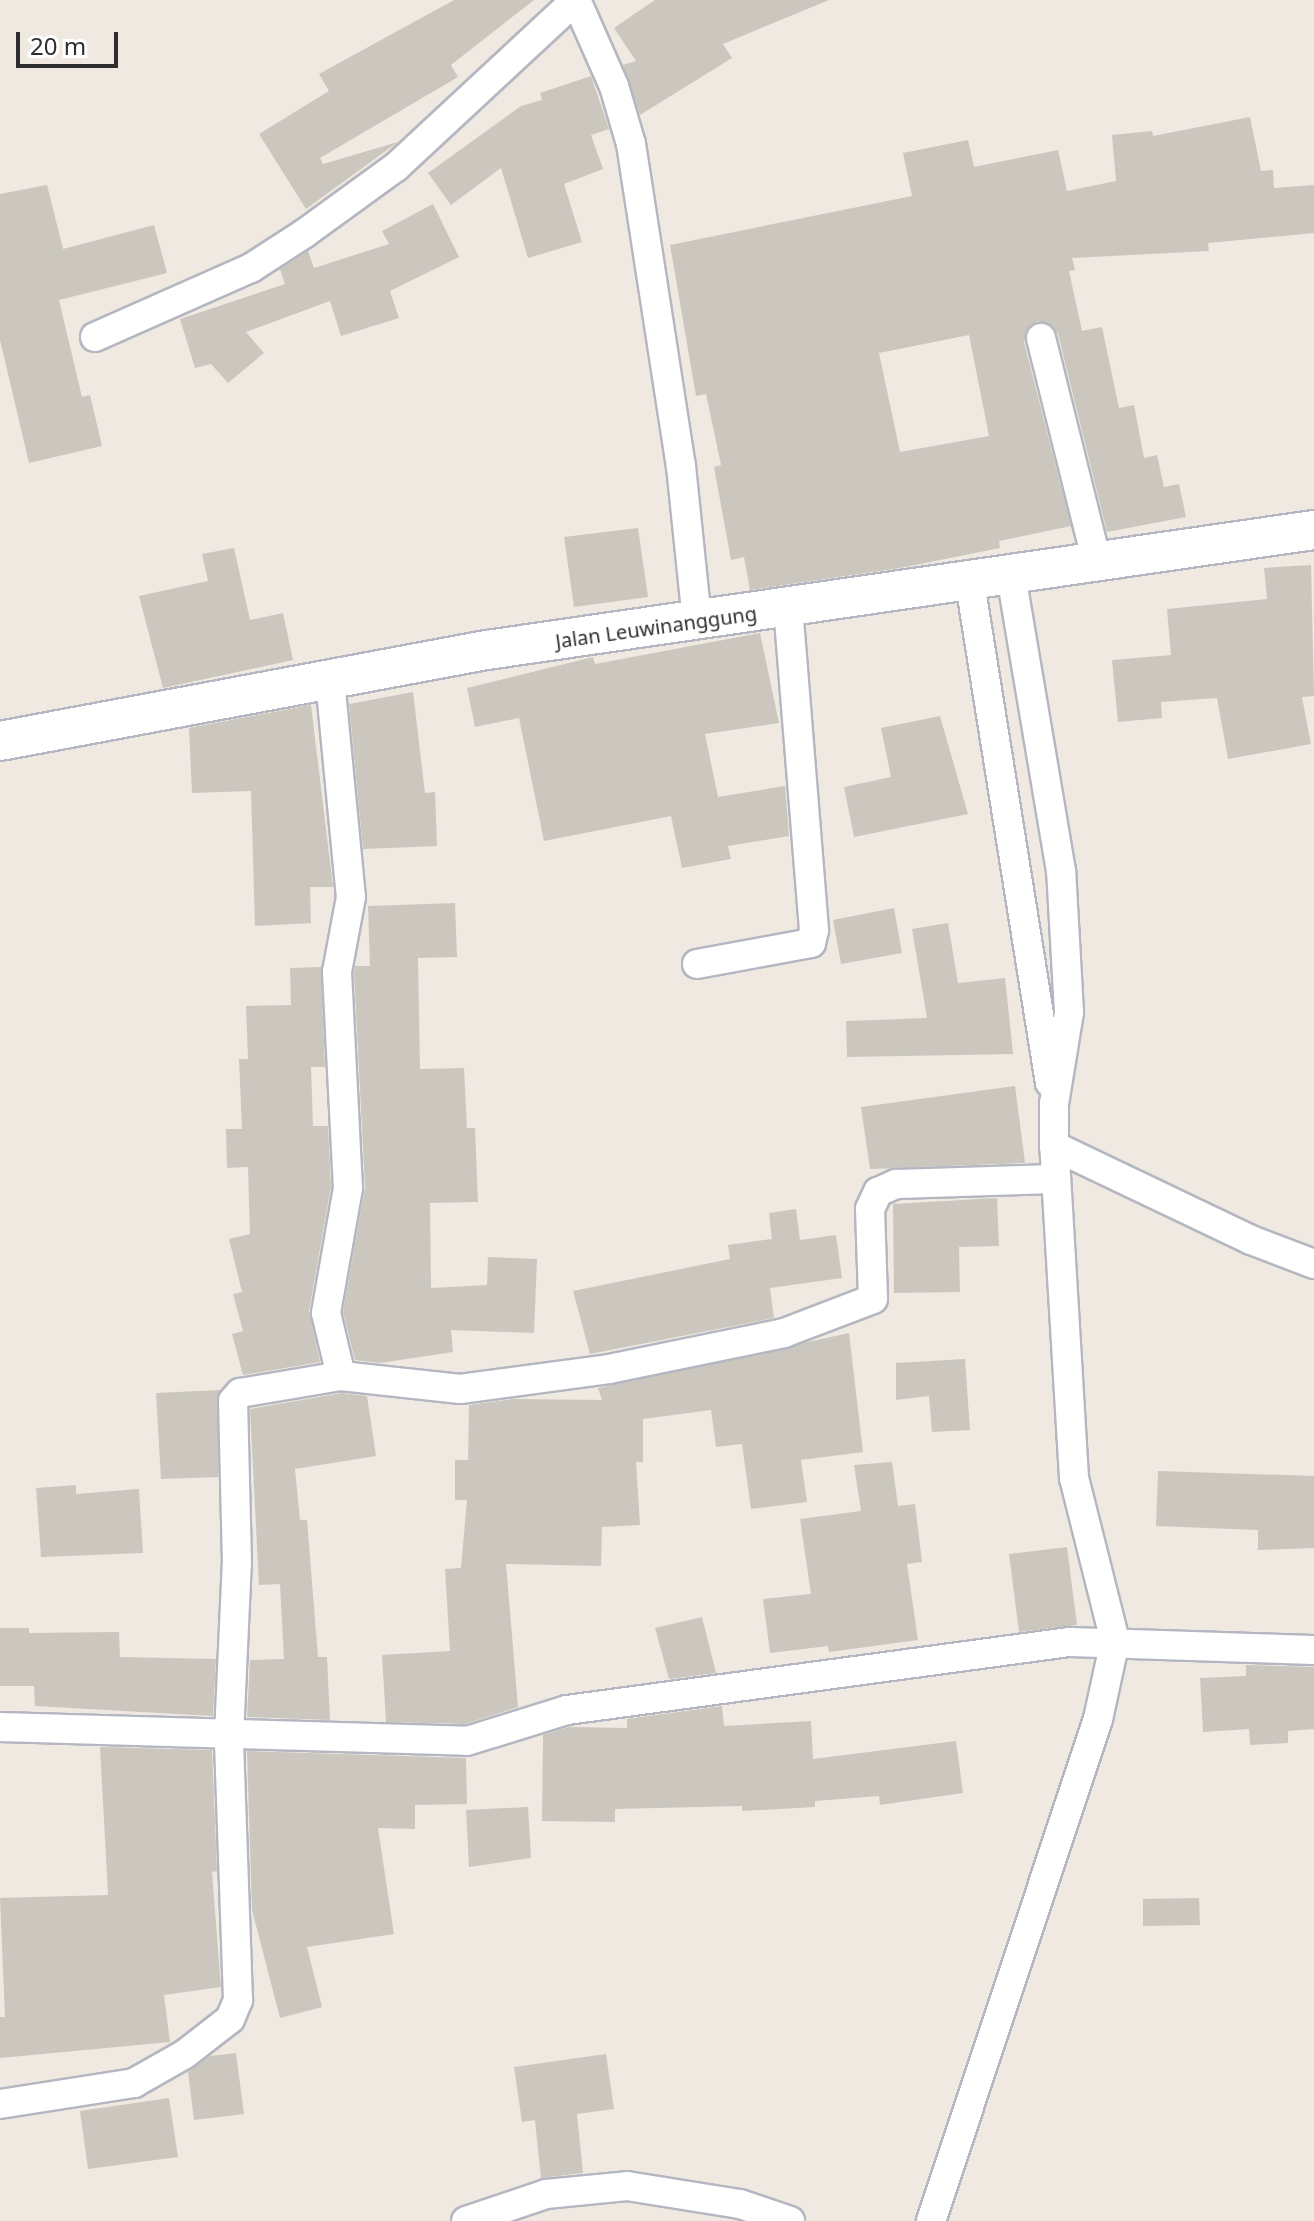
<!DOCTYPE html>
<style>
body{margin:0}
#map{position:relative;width:1314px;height:2221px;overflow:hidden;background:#efe9e1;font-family:"Noto Sans",sans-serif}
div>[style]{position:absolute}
.building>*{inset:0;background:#cbc7bf}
.roads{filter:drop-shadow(2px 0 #b4b7c1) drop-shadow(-2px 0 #b4b7c1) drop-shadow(0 2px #b4b7c1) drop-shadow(0 -2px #b4b7c1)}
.street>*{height:28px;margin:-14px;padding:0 14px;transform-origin:14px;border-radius:14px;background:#fff}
.secondary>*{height:38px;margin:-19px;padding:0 19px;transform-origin:19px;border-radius:19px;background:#fff}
span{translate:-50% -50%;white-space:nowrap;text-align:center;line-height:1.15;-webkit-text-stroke:6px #fff;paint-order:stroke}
.street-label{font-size:20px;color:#2e2e2e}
.scale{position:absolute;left:16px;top:32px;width:102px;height:36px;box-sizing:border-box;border:4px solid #2e2e2e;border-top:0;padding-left:10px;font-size:24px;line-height:28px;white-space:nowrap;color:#2e2e2e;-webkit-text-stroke:6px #fff;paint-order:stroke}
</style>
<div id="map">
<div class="building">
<i style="clip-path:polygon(454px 0,534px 0,451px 65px,458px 77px,320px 158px,323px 164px,398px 142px,306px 209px,259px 134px,329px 91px,319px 74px)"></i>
<i style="clip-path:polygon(655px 0,829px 0,723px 44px,732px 58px,640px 115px,623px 65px,636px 61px,614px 28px)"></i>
<i style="clip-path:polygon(591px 76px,609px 129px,591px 135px,603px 169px,564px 184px,582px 242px,528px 258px,501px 168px,451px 205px,428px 173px,521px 106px,542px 100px,540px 93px)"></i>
<i style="clip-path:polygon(evenodd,1250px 117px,1261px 171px,1273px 170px,1274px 188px,1314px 185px,1314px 233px,1208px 243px,1209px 251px,1072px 258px,1075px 270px,1069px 271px,1082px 331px,1102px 327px,1119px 408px,1134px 405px,1144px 458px,1157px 455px,1164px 487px,1179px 484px,1186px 517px,1107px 532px,1058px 334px,1053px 326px,1038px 321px,1029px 326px,1024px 342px,1071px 526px,999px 541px,1000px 548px,900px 568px,750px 590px,744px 557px,731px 560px,714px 467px,721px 465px,706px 394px,696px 396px,670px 245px,912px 196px,903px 153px,968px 140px,974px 167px,1058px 150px,1067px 191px,1116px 181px,1112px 135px,1152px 131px,1153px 136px,1250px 117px,969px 335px,989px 436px,900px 452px,879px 353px,969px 335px)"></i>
<i style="clip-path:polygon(47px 185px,63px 249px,154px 225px,167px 273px,59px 300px,82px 397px,90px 395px,102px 446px,29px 463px,0 340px,0 194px)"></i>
<i style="clip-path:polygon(433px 204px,459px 257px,390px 291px,399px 318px,341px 336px,330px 301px,246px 332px,264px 353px,228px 383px,211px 364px,195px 368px,180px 319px,285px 284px,280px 269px,308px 251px,314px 268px,389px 244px,382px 231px)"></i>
<i style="clip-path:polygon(638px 528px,648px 597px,574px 607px,564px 537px)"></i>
<i style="clip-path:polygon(234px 548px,250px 620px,283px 613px,293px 660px,163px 688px,139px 596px,208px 581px,202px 554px)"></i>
<i style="clip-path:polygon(1311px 565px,1314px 696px,1302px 697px,1311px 744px,1228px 759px,1217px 698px,1161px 702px,1162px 718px,1118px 722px,1112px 660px,1171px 655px,1167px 609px,1267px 599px,1264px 568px)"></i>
<i style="clip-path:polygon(760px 633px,779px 723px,705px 734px,718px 797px,785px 786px,789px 836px,728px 846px,731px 859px,682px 868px,671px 816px,544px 841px,519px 718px,475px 727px,467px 688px,593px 657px,595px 664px)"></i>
<i style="clip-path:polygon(413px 692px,425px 793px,435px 792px,437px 846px,363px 849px,349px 704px)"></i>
<i style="clip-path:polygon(311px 705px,333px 887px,310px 887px,311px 923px,255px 926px,251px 791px,192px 793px,189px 728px)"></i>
<i style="clip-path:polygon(940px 716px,968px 814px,854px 837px,844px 787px,891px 777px,881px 728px)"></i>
<i style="clip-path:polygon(455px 903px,457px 957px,418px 958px,420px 1069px,464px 1068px,467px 1128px,475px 1128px,478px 1202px,430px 1203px,431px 1288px,487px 1285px,488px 1257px,537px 1259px,534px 1333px,451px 1330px,453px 1352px,380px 1363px,355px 1360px,343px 1312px,365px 1187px,354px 973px,355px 966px,370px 966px,368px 906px)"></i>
<i style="clip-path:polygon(894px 908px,902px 953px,841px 964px,833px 920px)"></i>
<i style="clip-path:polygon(948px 923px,958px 983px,1005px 978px,1013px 1054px,847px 1057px,846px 1021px,927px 1018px,912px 929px)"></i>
<i style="clip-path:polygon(321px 967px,325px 1067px,311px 1067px,313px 1126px,328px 1126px,331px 1187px,309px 1311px,320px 1362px,243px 1375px,232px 1334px,243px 1331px,233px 1294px,242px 1292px,229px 1239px,250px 1234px,248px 1167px,227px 1168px,226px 1129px,242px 1129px,239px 1059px,248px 1059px,246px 1006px,291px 1005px,290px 968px)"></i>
<i style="clip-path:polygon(1015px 1086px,1025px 1163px,870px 1169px,861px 1107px)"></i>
<i style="clip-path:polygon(997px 1198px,999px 1246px,959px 1247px,960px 1292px,894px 1293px,893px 1204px)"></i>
<i style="clip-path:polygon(796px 1209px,800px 1240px,836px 1235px,842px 1278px,770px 1288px,774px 1318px,590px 1354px,573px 1291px,730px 1259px,728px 1245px,772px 1239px,769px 1213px)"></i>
<i style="clip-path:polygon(849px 1333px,863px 1452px,801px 1460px,807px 1502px,751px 1509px,742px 1444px,716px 1447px,711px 1410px,643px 1419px,643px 1462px,636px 1462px,640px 1525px,602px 1527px,601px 1566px,506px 1564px,518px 1707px,465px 1724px,386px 1722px,382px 1655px,450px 1651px,445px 1569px,461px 1568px,467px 1500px,455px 1500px,455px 1460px,468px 1460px,469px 1405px,513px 1399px,602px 1400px,598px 1388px)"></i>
<i style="clip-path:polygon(965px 1359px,970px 1430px,932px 1432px,929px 1396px,896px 1400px,896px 1363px)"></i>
<i style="clip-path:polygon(220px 1390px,218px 1477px,161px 1479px,156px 1393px)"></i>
<i style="clip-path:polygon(342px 1393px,367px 1396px,376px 1456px,295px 1469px,300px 1520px,307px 1520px,318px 1657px,327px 1657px,330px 1720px,247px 1717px,250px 1660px,284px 1659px,280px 1584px,259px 1585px,250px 1409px)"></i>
<i style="clip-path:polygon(892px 1462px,898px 1506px,915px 1504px,922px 1562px,907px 1564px,918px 1640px,829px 1652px,828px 1646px,770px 1653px,763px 1599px,811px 1594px,800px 1519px,861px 1511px,854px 1465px)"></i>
<i style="clip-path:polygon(1158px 1471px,1314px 1476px,1314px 1548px,1258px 1550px,1258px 1530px,1156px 1526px)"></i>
<i style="clip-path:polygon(76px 1485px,76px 1494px,139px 1489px,143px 1553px,41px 1557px,36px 1488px)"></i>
<i style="clip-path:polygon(1067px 1547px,1077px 1625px,1019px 1632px,1009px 1554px)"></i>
<i style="clip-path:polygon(702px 1617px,716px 1673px,669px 1679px,655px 1628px)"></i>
<i style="clip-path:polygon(0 1628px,29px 1628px,29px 1633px,119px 1632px,120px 1657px,216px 1659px,213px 1716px,35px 1706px,34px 1686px,0 1686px)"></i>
<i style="clip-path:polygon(1246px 1665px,1314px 1667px,1314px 1729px,1288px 1731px,1288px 1743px,1250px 1745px,1249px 1729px,1203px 1732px,1200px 1678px,1246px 1676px)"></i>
<i style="clip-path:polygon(722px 1706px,724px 1726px,811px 1721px,813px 1759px,956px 1741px,963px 1793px,880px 1805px,879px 1796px,815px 1801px,815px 1807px,742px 1811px,742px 1806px,615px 1809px,615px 1822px,542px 1821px,543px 1735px,569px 1727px,627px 1728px,627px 1719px)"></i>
<i style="clip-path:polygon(100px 1747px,212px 1750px,217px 1871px,212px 1872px,221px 1987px,164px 1995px,170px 2042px,0 2058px,0 2017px,5px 2017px,0 1898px,108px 1895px)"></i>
<i style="clip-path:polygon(247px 1751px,466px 1758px,467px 1804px,415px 1805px,415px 1829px,378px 1828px,394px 1934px,307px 1947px,322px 2007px,280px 2018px,252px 1910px)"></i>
<i style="clip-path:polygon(528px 1807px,531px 1858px,469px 1867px,466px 1810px)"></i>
<i style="clip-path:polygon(1199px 1898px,1200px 1925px,1143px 1926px,1143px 1899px)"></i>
<i style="clip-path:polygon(236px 2053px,244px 2114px,194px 2120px,188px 2072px,210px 2056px)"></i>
<i style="clip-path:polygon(606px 2054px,614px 2109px,577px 2114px,583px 2173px,541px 2178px,535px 2120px,522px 2122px,514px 2067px)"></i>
<i style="clip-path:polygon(169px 2098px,178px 2157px,88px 2169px,80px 2111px)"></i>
</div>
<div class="roads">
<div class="street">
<i style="left:576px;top:0;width:94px;rotate:66.2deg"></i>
<i style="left:614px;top:86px;width:60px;rotate:73.7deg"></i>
<i style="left:631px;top:144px;width:326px;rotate:81.2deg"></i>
<i style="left:681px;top:466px;width:157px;rotate:84.1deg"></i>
<i style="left:95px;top:337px;width:171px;rotate:-23.9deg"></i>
<i style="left:251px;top:268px;width:64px;rotate:-32.9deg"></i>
<i style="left:305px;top:233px;width:112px;rotate:-36deg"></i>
<i style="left:396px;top:167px;width:246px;rotate:-42.9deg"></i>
<i style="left:1041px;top:338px;width:227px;rotate:76deg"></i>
<i style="left:969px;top:577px;width:512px;rotate:80.91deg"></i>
<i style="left:330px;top:680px;width:218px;rotate:84.5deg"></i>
<i style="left:351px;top:897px;width:76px;rotate:100.6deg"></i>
<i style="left:337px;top:972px;width:216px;rotate:87.1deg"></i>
<i style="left:348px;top:1188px;width:127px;rotate:100deg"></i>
<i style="left:326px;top:1313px;width:65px;rotate:76.6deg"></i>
<i style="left:697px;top:964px;width:116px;rotate:-10.4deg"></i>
<i style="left:811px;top:943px;width:13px;rotate:-77deg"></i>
<i style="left:814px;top:930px;width:323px;rotate:-94.6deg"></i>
<i style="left:1054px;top:1146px;width:218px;rotate:25.5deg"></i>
<i style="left:1251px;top:1240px;width:67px;rotate:20.9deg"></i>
<i style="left:0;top:1727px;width:467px;rotate:1.7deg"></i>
<i style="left:467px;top:1741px;width:105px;rotate:-17.2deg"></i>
<i style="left:567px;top:1710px;width:507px;rotate:-7.71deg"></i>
<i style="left:1069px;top:1642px;width:245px;rotate:1.9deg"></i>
<i style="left:0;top:2104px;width:136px;rotate:-8.9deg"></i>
<i style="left:134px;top:2083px;width:59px;rotate:-29.6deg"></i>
<i style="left:185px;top:2054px;width:57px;rotate:-37.9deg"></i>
<i style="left:230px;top:2019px;width:21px;rotate:-67deg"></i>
<i style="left:238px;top:2000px;width:264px;rotate:-92deg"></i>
<i style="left:229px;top:1736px;width:173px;rotate:-87.4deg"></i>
<i style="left:237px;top:1563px;width:162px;rotate:-91.4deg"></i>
<i style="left:233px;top:1401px;width:11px;rotate:-49deg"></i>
<i style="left:240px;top:1393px;width:102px;rotate:-9.6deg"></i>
<i style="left:341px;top:1376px;width:120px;rotate:6.2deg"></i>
<i style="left:460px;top:1389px;width:150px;rotate:-7.6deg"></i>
<i style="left:609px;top:1369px;width:179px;rotate:-11.6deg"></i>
<i style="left:784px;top:1333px;width:95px;rotate:-20.9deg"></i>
<i style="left:873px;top:1299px;width:90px;rotate:-91.9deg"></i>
<i style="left:870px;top:1209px;width:19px;rotate:-65deg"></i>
<i style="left:878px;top:1192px;width:20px;rotate:-24deg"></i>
<i style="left:896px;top:1184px;width:159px;rotate:-1.8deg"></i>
<i style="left:466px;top:2221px;width:84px;rotate:-18.6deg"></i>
<i style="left:546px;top:2194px;width:81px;rotate:-5.6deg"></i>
<i style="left:627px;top:2186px;width:114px;rotate:9.1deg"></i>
<i style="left:740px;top:2204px;width:53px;rotate:18.8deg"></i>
<i style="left:931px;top:2221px;width:529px;rotate:-71.6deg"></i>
<i style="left:1098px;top:1719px;width:80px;rotate:-77.7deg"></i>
<i style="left:1115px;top:1641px;width:168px;rotate:-104.1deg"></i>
<i style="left:1074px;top:1478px;width:333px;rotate:-93.4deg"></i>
<i style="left:1054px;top:1146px;width:42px;rotate:-90deg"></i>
<i style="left:1054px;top:1104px;width:93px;rotate:-80.7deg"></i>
<i style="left:1069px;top:1012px;width:141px;rotate:-93.2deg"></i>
<i style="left:1061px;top:871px;width:304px;rotate:-99.6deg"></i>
</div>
<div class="secondary">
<i style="left:0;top:741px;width:495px;rotate:-10.6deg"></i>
<i style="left:487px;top:650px;width:836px;rotate:-8.26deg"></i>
</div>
</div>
<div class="street-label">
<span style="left:656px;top:627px;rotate:-8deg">Jalan Leuwinanggung</span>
</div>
<div class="scale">20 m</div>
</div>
